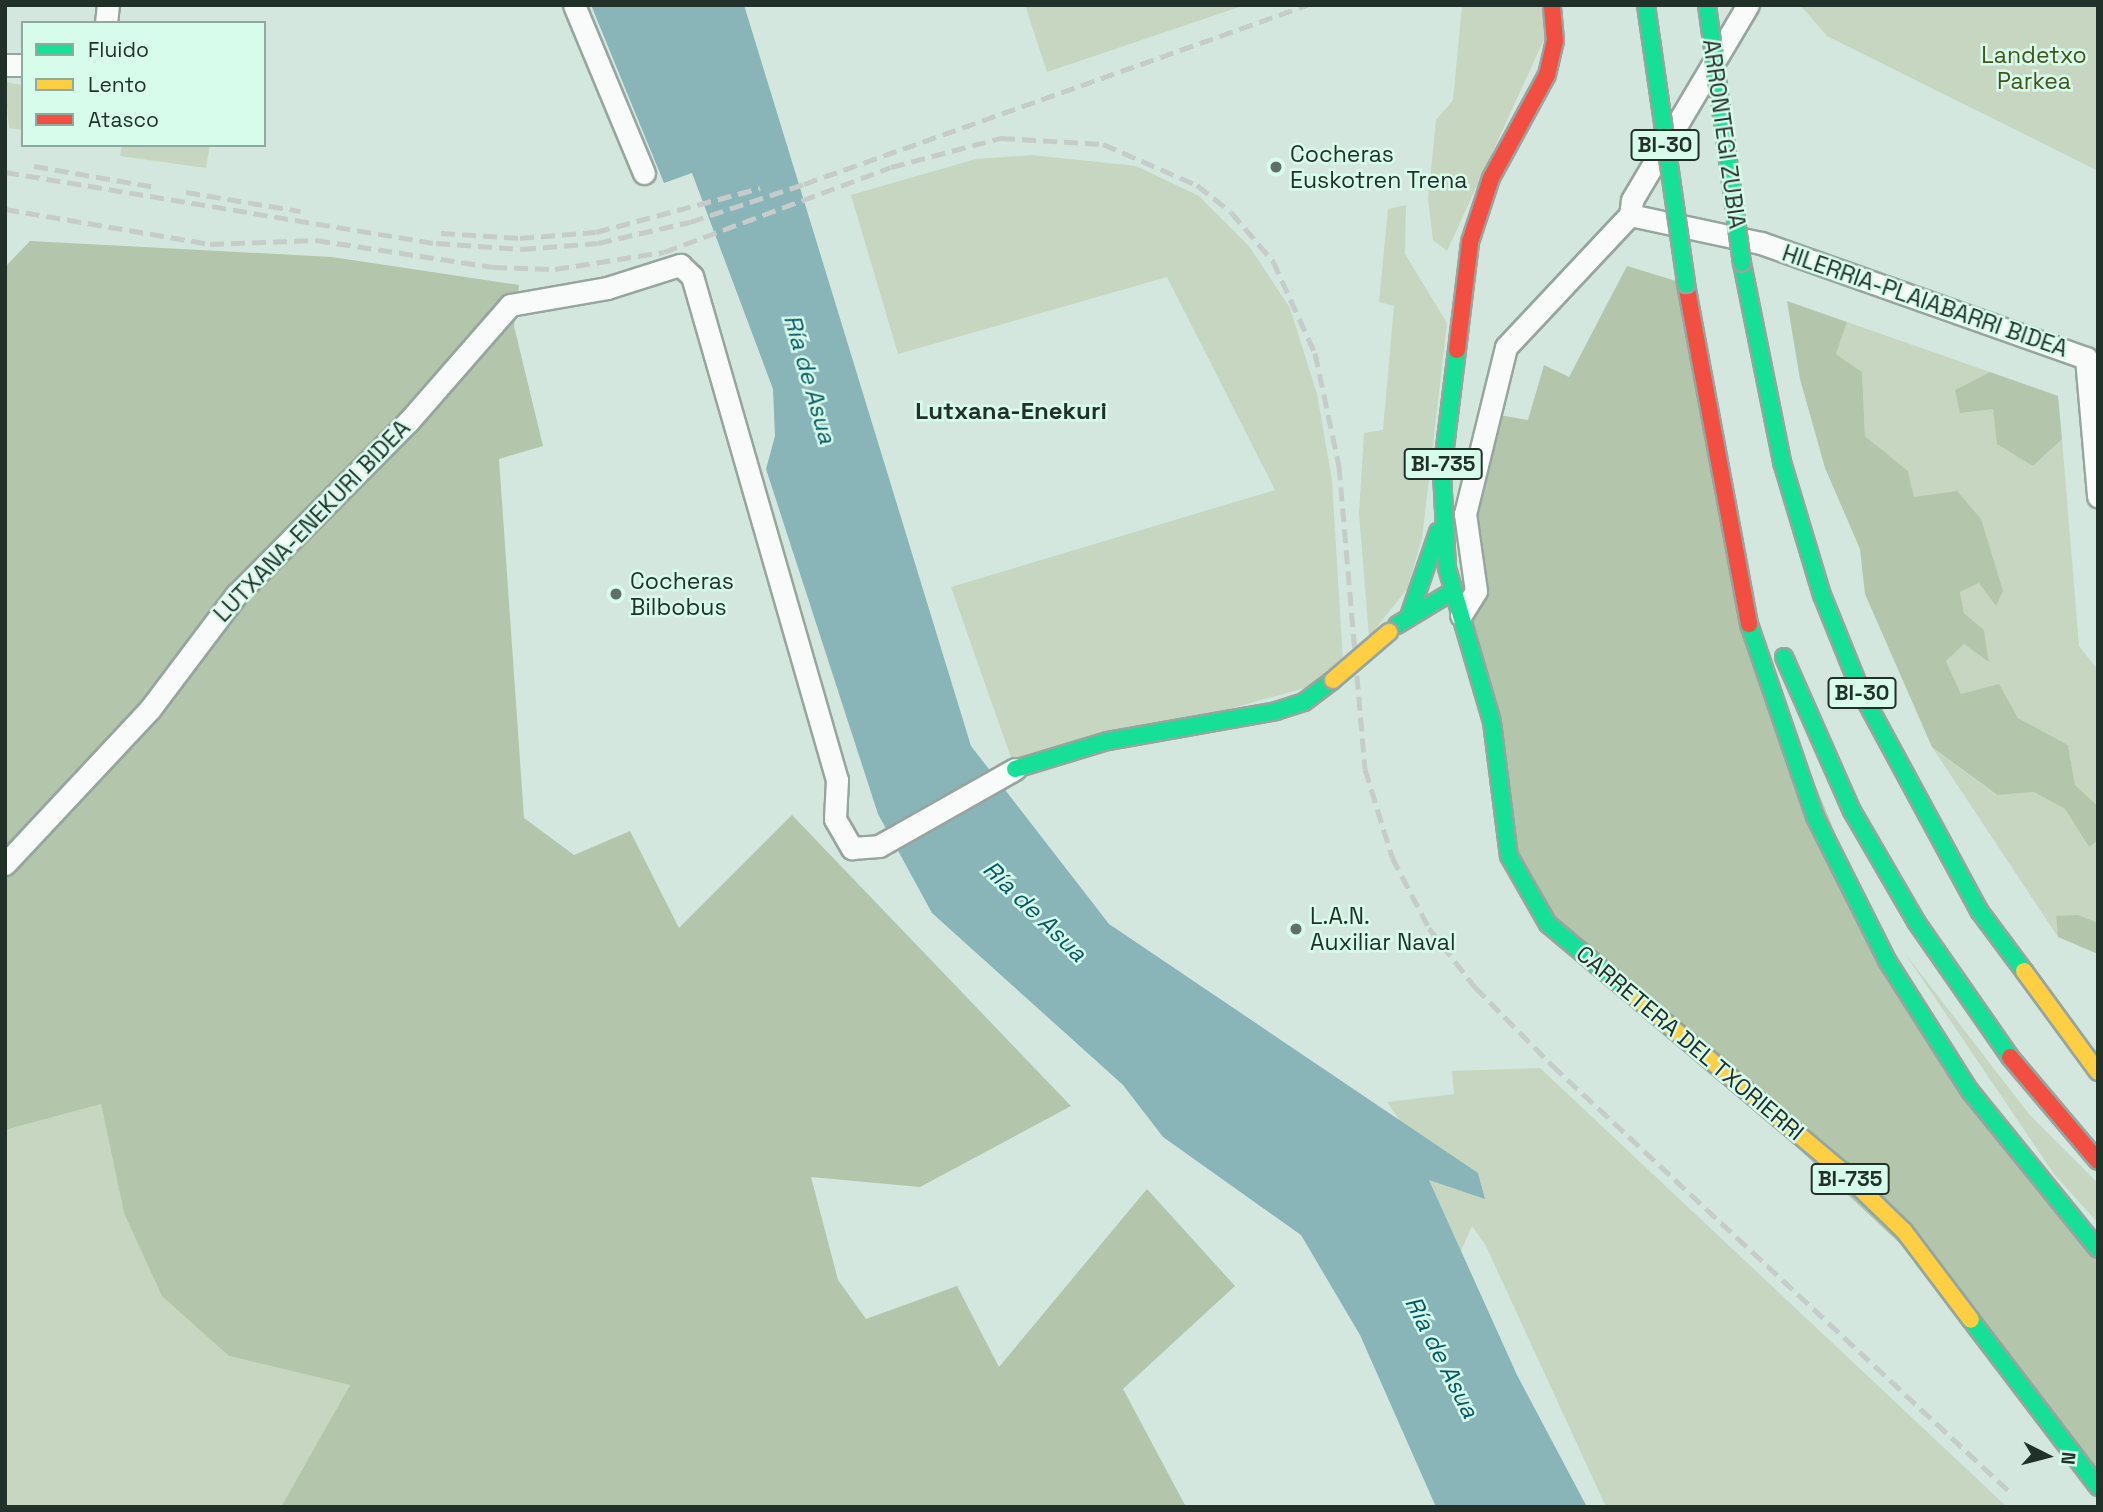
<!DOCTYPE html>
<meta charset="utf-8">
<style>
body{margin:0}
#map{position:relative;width:2103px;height:1512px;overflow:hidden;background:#d3e7de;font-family:"Space Grotesk",sans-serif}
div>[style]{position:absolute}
.green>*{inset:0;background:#c6d6c0}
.forest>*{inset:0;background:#b3c5aa}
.water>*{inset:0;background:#89b5b9}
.roads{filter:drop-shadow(2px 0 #96a59e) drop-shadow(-2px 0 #96a59e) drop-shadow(0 2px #96a59e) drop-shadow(0 -2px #96a59e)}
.street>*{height:21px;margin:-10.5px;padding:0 10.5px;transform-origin:10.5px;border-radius:10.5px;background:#f8fbfa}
.fast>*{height:16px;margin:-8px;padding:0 8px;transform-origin:8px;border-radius:8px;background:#16e098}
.slow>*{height:16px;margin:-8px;padding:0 8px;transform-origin:8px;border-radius:8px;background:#ffcf43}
.jam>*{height:16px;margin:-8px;padding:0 8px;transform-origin:8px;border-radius:8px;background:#f24e42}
.rail>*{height:5px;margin-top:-2.5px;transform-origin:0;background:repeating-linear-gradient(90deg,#c6ccca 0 14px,transparent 0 21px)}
.bridges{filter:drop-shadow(2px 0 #96a59e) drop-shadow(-2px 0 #96a59e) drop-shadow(0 2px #96a59e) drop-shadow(0 -2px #96a59e)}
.fast-bridge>*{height:16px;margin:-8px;padding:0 8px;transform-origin:8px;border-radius:8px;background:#16e098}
.slow-bridge>*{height:16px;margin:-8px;padding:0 8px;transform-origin:8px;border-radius:8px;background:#ffcf43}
.dots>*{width:19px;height:19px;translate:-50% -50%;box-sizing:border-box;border:4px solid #d8fcec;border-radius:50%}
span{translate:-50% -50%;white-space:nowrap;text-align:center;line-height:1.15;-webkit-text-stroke:5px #d8fcec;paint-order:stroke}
.shield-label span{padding:2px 5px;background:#d8fcec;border:2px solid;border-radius:5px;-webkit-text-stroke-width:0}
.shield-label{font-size:21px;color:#22302a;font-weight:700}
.park-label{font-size:23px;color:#425517}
.street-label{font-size:23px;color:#22302a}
.poi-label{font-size:23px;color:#22302a}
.left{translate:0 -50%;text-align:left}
.water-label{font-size:24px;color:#055964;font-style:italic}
.neighbourhood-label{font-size:24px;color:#22302a;font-weight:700}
.frame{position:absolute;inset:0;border:7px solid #22302a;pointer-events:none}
.legend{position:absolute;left:21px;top:21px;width:245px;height:126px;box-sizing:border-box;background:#d8fcec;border:2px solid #8faa9e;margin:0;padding:9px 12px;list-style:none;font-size:21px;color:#22302a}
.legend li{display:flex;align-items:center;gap:14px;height:35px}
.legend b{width:35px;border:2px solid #8faa9e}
.north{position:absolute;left:2012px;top:1421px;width:70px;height:70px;-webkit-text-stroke:5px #d8fcec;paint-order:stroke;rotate:96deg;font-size:19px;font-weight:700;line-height:28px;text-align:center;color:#22302a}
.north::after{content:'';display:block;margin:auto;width:24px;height:32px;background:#22302a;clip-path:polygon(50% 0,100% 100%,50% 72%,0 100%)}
</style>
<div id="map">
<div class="green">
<i style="clip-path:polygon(1025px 5px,1245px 5px,1047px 72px)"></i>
<i style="clip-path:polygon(1462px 5px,1545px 5px,1548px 31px,1447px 251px,1433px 240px,1428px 199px,1436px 120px,1453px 100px)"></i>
<i style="clip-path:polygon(1800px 5px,2098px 5px,2098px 171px,1827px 36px)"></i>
<i style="clip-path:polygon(5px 82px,23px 85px,23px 130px,9px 128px)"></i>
<i style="clip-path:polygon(122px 145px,210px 145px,206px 168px,120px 156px)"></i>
<i style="clip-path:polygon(1032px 155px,1136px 166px,1199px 196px,1249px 246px,1290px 308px,1317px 394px,1332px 480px,1343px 661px,1333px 680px,1015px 769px,951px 587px,1275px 490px,1167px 277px,898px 354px,851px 195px,976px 159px)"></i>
<i style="clip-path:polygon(1406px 205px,1405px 254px,1447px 323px,1422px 539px,1407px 589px,1369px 637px,1359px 513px,1364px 433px,1383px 430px,1394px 306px,1379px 302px,1388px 209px)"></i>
<i style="clip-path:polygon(1847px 322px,1990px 372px,1955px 390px,1993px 409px,2033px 466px,2062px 439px,2079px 646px,2098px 670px,2098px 806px,2075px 785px,2068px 745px,2018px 718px,1999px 685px,1961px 694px,1946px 661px,1964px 644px,1989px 661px,1984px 630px,1964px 613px,1960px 592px,1979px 583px,1987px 546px,1981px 519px,1914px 498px,1908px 471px,1865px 436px,1862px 372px,1836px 354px)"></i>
<i style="clip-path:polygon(1932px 747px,1996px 795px,2034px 792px,2065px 809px,2089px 847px,2098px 842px,2098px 923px,2056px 916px,2058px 937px)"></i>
<i style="clip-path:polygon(1904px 952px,2029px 1114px,2098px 1183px,2098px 1223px,2054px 1174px)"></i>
<i style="clip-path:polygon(1540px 1068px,2007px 1507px,1606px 1507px,1486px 1246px,1472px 1226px,1461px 1251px,1429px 1180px,1444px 1184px,1387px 1102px,1454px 1094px,1452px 1071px)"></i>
<i style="clip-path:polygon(101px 1104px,124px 1213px,229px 1356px,350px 1385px,281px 1507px,5px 1507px,5px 1130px)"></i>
</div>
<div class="forest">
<i style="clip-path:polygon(30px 241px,332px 257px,519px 285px,514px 326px,543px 446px,499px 459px,524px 818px,574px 855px,630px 831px,679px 928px,792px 815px,1071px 1106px,920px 1187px,811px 1177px,838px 1280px,866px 1319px,957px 1286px,999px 1367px,1147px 1189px,1235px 1286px,1123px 1389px,1186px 1507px,281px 1507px,350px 1385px,229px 1356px,162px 1296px,124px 1213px,101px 1104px,5px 1130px,5px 267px)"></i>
<i style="clip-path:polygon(1627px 266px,1686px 284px,1749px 624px,1888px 962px,2098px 1249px,2098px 1487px,1959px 1299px,1523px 890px,1461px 615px,1465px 514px,1499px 415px,1528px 420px,1544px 365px,1569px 377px)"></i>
<i style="clip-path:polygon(1787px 301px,1847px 322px,1836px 354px,1862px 372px,1865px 436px,1908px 471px,1914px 497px,1957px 491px,1981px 519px,2003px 591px,1996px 606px,1979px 583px,1960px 592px,1964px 613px,1984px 630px,1989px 662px,1964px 644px,1946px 661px,1961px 694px,1999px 684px,2018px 718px,2068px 745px,2075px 785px,2098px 806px,2098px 841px,2089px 847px,2065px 809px,2034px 792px,1997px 795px,1932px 747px,1865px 594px,1860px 549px,1825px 468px,1800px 379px)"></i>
<i style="clip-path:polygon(1990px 372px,2058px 396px,2062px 439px,2033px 466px,1997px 444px,1993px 409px,1960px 413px,1955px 390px)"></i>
<i style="clip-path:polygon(2078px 915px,2098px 923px,2098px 954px,2058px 937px,2056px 916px)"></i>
</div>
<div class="water">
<i style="clip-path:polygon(591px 5px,744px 5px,971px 746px,1109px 924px,1478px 1173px,1485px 1199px,1429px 1180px,1517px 1375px,1587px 1507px,1436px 1507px,1360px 1335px,1301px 1235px,1163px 1137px,1123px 1085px,932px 913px,878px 814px,766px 469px,775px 436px,773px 389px,692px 173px,664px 183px)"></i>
</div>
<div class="roads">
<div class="street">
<i style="left:574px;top:5px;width:182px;rotate:67.4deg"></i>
<i style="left:106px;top:23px;width:18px;rotate:-84deg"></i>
<i style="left:5px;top:65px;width:18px"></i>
<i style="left:1630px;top:215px;width:134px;rotate:12.1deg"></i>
<i style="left:1761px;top:243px;width:345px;rotate:19.5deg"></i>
<i style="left:2086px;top:358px;width:139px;rotate:85deg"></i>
<i style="left:1461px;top:615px;width:28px;rotate:-58deg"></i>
<i style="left:1476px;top:591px;width:78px;rotate:-98.1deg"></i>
<i style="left:1465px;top:514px;width:172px;rotate:-76.2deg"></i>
<i style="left:1506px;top:347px;width:181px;rotate:-46.8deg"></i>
<i style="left:1630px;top:215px;width:15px;rotate:-82deg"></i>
<i style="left:1632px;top:200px;width:227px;rotate:-59.3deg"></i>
<i style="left:5px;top:864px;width:212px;rotate:-46.9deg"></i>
<i style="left:150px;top:709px;width:143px;rotate:-53deg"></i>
<i style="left:236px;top:595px;width:244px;rotate:-45.2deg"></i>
<i style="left:408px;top:422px;width:155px;rotate:-48.9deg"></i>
<i style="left:510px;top:305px;width:98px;rotate:-9.9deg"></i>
<i style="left:607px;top:288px;width:77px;rotate:-17.5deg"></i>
<i style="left:680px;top:265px;width:16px;rotate:43deg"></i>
<i style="left:692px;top:276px;width:524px;rotate:73.95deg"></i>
<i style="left:837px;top:780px;width:39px;rotate:93deg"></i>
<i style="left:835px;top:819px;width:34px;rotate:60deg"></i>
<i style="left:852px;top:848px;width:27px;rotate:-4deg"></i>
<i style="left:879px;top:846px;width:156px;rotate:-29.5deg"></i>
</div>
<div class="fast">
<i style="left:1742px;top:263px;width:203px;rotate:78.6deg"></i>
<i style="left:1782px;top:462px;width:139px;rotate:73.3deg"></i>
<i style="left:1822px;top:595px;width:107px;rotate:68deg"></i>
<i style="left:1862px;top:694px;width:248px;rotate:61.6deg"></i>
<i style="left:1980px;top:912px;width:74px;rotate:53.3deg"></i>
<i style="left:1457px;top:350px;width:124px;rotate:97deg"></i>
<i style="left:1442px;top:473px;width:95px;rotate:87deg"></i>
<i style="left:1447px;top:568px;width:160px;rotate:73.7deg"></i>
<i style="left:1492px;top:722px;width:135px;rotate:82.8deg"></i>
<i style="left:1509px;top:856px;width:78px;rotate:60.2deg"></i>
<i style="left:1548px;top:924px;width:103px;rotate:39.9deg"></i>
<i style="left:1410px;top:613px;width:86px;rotate:-70.9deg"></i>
<i style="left:1749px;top:624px;width:204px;rotate:71.1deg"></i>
<i style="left:1815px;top:817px;width:162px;rotate:63.3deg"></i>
<i style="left:1888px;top:962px;width:153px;rotate:57.6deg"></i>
<i style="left:1970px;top:1091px;width:203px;rotate:51deg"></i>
<i style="left:1397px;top:625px;width:66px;rotate:-31.3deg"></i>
<i style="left:1784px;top:657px;width:168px;rotate:66.2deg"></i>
<i style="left:1852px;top:811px;width:129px;rotate:59.9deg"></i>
<i style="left:1917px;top:923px;width:163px;rotate:55.2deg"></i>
<i style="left:1015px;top:769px;width:97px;rotate:-16.8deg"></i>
<i style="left:1108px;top:741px;width:171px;rotate:-10.1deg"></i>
<i style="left:1276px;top:711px;width:29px;rotate:-18deg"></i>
<i style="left:1304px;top:702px;width:36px;rotate:-37deg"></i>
<i style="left:1971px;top:1320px;width:210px;rotate:52.7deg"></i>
</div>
<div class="slow">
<i style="left:2024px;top:971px;width:125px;rotate:53.8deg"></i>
<i style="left:1627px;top:990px;width:280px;rotate:40.1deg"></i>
<i style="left:1841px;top:1170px;width:88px;rotate:44.1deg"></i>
<i style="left:1904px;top:1231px;width:111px;rotate:53deg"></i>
</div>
<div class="jam">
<i style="left:1686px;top:284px;width:346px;rotate:79.5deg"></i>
<i style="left:1457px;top:350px;width:109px;rotate:-83.1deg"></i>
<i style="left:1470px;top:242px;width:67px;rotate:-71.8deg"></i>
<i style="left:1491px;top:178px;width:117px;rotate:-61.5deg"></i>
<i style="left:1547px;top:75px;width:35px;rotate:-77deg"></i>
<i style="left:1555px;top:41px;width:36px;rotate:-95deg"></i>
<i style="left:2010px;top:1057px;width:136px;rotate:49.8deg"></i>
</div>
</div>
<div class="rail">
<i style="left:34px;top:166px;width:123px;rotate:9.8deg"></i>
<i style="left:5px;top:172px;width:437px;rotate:9.4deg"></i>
<i style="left:436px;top:243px;width:86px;rotate:4deg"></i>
<i style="left:522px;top:249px;width:76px;rotate:-4.5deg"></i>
<i style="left:598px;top:243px;width:94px;rotate:-12.9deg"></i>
<i style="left:690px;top:222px;width:120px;rotate:-18.4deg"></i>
<i style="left:804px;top:184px;width:534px;rotate:-19.59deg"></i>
<i style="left:186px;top:192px;width:116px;rotate:9.5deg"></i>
<i style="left:5px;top:209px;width:208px;rotate:9.7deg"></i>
<i style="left:210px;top:244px;width:106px;rotate:-2.2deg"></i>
<i style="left:316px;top:240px;width:179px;rotate:8.7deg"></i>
<i style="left:493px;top:267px;width:62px;rotate:1.8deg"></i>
<i style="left:555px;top:269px;width:110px;rotate:-8.9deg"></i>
<i style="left:664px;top:252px;width:242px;rotate:-20.5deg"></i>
<i style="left:891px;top:167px;width:114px;rotate:-14.8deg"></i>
<i style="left:1001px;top:138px;width:102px;rotate:3.4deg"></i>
<i style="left:1103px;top:144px;width:103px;rotate:23.6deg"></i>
<i style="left:1197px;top:185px;width:43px;rotate:38.5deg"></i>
<i style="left:1231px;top:212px;width:65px;rotate:49.4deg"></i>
<i style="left:1273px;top:261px;width:101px;rotate:65.5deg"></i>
<i style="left:1315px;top:353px;width:116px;rotate:78deg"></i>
<i style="left:1339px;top:466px;width:304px;rotate:85.1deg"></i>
<i style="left:1365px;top:769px;width:92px;rotate:72.9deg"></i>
<i style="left:1392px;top:857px;width:80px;rotate:62.5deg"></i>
<i style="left:1429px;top:928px;width:75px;rotate:52.1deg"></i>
<i style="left:1475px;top:987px;width:110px;rotate:45.4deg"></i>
<i style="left:1552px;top:1065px;width:628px;rotate:43deg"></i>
<i style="left:441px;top:233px;width:79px;rotate:3.6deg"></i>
<i style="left:520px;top:238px;width:76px;rotate:-4.5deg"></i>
<i style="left:596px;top:232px;width:170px;rotate:-15deg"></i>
</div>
<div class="bridges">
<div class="fast-bridge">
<i style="left:1646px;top:5px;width:282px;rotate:81.8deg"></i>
<i style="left:1707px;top:5px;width:260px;rotate:82.3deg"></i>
</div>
<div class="slow-bridge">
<i style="left:1333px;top:680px;width:74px;rotate:-40.6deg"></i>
</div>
</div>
<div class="dots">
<i style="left:1276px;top:167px;background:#607069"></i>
<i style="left:616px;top:594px;background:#607069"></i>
<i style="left:1296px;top:929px;background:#607069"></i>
</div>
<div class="shield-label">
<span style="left:1665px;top:145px">BI-30</span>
<span style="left:1443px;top:464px">BI-735</span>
<span style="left:1862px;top:693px">BI-30</span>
<span style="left:1850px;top:1179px">BI-735</span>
</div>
<div class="park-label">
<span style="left:2034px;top:68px">Landetxo<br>Parkea</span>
</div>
<div class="street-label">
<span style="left:1724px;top:134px;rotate:82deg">ARRONTEGI ZUBIA</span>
<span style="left:1925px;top:301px;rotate:19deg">HILERRIA-PLAIABARRI BIDEA</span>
<span style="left:312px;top:521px;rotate:-46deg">LUTXANA-ENEKURI BIDEA</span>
<span style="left:1690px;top:1043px;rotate:40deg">CARRETERA DEL TXORIERRI</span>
</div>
<div class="poi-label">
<span class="left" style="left:1290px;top:167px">Cocheras<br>Euskotren Trena</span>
<span class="left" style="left:630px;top:594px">Cocheras<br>Bilbobus</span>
<span class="left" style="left:1310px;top:929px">L.A.N.<br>Auxiliar Naval</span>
</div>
<div class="water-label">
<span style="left:810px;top:379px;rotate:74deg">Ría de Asua</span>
<span style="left:1035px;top:911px;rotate:44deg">Ría de Asua</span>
<span style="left:1442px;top:1357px;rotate:63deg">Ría de Asua</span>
</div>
<div class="neighbourhood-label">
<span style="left:1011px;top:411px">Lutxana-Enekuri</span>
</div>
<div class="frame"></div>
<ul class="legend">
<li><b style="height:9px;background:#16e098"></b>Fluido</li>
<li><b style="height:9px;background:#ffcf43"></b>Lento</li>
<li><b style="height:9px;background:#f24e42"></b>Atasco</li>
</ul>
<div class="north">N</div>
</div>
